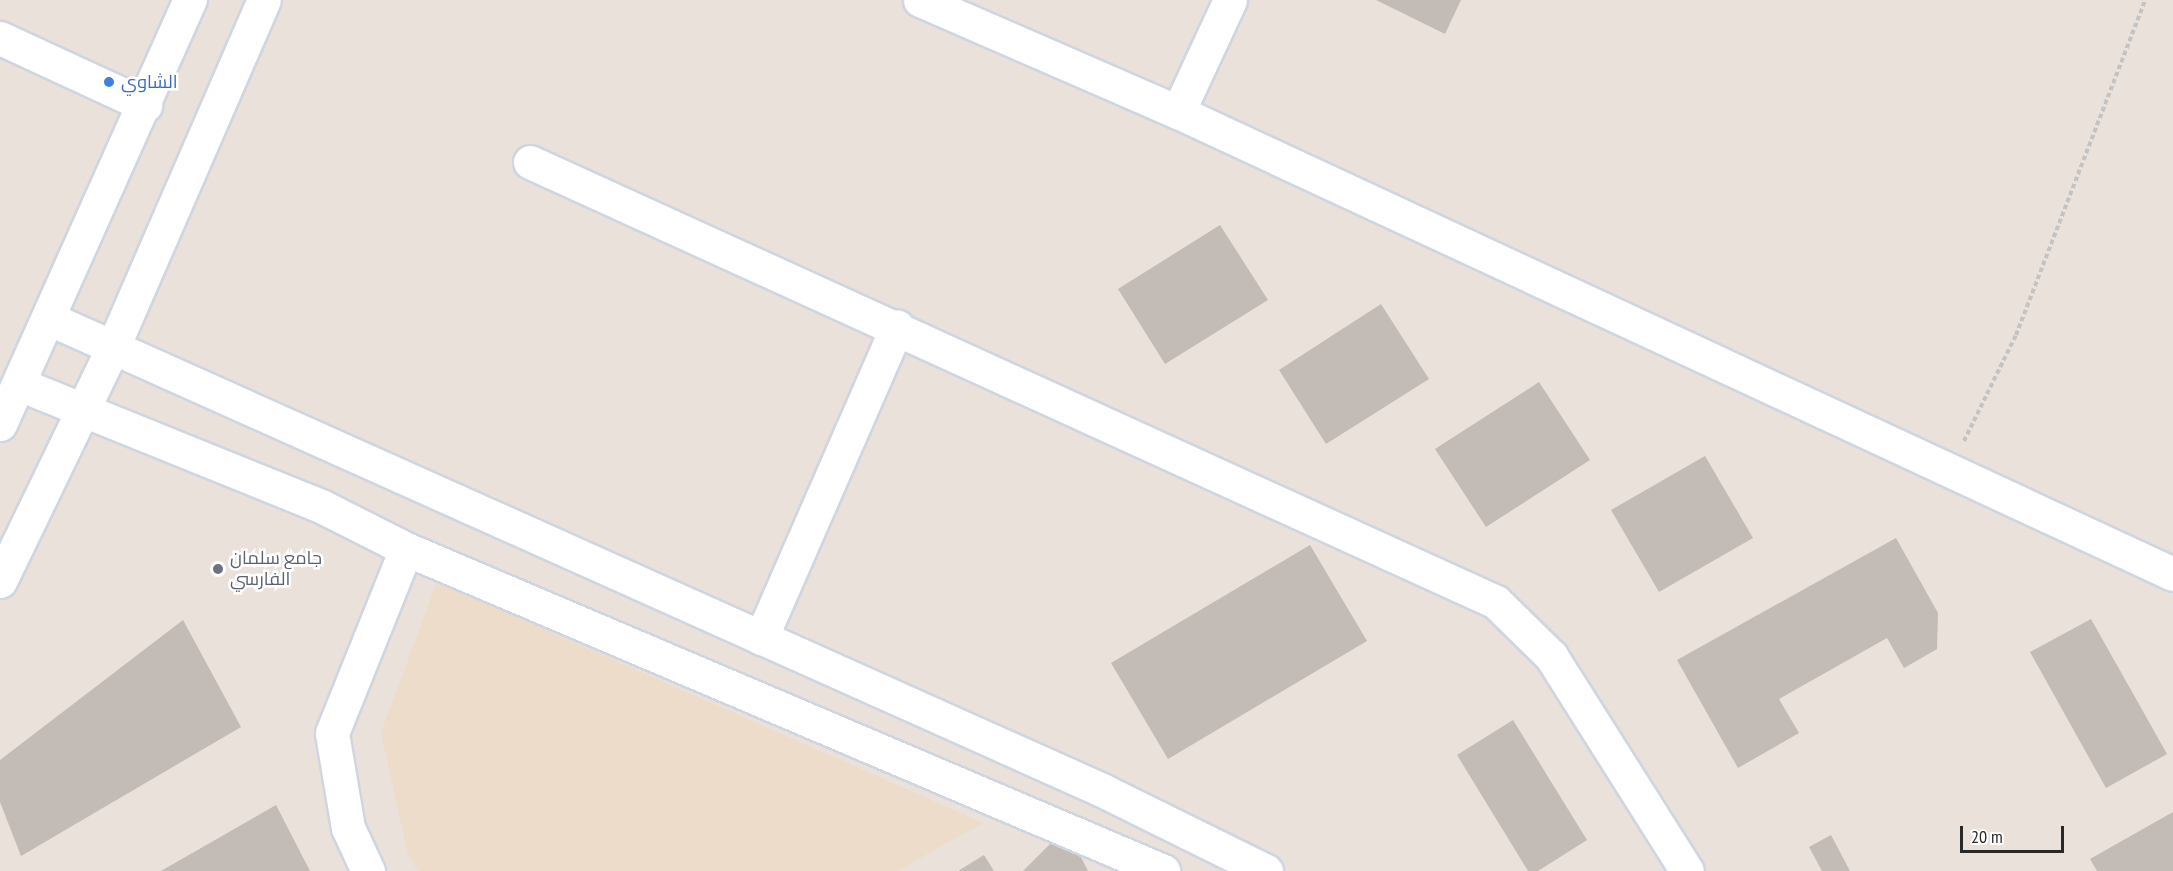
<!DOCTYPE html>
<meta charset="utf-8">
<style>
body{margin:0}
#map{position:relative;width:2173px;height:871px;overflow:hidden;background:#eae1da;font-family:"PT Sans Narrow",Cairo,sans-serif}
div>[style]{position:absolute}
.education>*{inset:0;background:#ecdcc9}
.building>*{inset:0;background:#c2bbb6}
.path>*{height:4px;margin-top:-2px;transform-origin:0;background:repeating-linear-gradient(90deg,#c3c3c3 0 4.5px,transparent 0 7.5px)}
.roads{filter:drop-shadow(2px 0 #cfd5e1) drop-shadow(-2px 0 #cfd5e1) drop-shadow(0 2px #cfd5e1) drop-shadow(0 -2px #cfd5e1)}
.minor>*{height:33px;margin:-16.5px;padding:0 16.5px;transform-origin:16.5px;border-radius:16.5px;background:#fff}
.dots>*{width:16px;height:16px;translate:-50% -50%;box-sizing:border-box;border:3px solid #fff;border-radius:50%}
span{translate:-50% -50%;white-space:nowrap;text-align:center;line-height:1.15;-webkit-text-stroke:5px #fff;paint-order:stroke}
.shop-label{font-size:18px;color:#366cbe}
.left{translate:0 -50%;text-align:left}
.worship-label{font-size:18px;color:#5b616d}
.scale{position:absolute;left:1960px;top:826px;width:104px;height:27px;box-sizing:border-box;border:3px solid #282828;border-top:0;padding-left:8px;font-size:18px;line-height:21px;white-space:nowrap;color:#282828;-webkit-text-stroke:4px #fff;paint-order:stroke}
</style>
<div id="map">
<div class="education">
<i style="clip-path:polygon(437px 582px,983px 823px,897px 871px,418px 871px,408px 854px,381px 733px)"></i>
</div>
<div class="building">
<i style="clip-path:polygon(1376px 0,1461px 0,1445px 34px)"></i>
<i style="clip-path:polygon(1220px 225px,1268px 300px,1165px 364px,1118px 289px)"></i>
<i style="clip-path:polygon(1381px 304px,1429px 379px,1326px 444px,1279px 370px)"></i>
<i style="clip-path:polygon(1539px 382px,1590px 460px,1486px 527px,1435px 449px)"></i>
<i style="clip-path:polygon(1705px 456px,1753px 538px,1659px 592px,1611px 510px)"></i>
<i style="clip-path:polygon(1896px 538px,1938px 613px,1937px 649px,1904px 668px,1887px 638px,1779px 699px,1799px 733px,1738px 768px,1677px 660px)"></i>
<i style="clip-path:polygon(1310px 545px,1367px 641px,1168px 759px,1111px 663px)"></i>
<i style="clip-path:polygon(2091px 619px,2167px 754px,2106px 788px,2030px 652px)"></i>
<i style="clip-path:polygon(183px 620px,241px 727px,21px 856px,0 802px,0 760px)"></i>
<i style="clip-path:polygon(1513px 720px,1587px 840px,1538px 871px,1528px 871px,1457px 755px)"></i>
<i style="clip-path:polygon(276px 805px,310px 871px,161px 871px)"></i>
<i style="clip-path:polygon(2173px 812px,2173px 871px,2097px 871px,2090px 859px)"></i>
<i style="clip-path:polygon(1066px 828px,1088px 871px,1023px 871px)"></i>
<i style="clip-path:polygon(1831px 835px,1850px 871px,1822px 871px,1809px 847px)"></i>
<i style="clip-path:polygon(984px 855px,994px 871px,958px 871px)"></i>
</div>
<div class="path">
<i style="left:1964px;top:441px;width:118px;rotate:-63.9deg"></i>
<i style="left:2016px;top:335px;width:359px;rotate:-68.9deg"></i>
</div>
<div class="roads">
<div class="minor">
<i style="left:920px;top:0;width:281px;rotate:23.5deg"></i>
<i style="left:1178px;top:112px;width:1097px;rotate:24.91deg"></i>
<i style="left:0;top:38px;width:160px;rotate:24.8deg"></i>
<i style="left:1178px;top:112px;width:123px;rotate:-65.1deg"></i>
<i style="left:530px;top:162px;width:1061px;rotate:24.49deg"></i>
<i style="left:1496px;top:602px;width:77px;rotate:44.5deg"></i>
<i style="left:1551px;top:656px;width:254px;rotate:57.7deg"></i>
<i style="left:50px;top:319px;width:1153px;rotate:24.12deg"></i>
<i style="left:1102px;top:790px;width:183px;rotate:26.3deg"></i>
<i style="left:19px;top:384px;width:328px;rotate:22deg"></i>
<i style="left:323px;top:507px;width:93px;rotate:26.8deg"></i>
<i style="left:406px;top:549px;width:823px;rotate:23.04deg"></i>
<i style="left:0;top:424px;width:465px;rotate:-65.9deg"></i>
<i style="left:0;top:581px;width:260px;rotate:-64.2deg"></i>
<i style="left:113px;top:347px;width:378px;rotate:-66.5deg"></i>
<i style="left:761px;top:638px;width:340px;rotate:-66.4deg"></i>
<i style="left:368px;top:871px;width:47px;rotate:-114.9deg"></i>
<i style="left:348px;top:828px;width:96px;rotate:-99.6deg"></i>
<i style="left:332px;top:733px;width:198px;rotate:-68.1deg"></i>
</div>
</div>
<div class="dots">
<i style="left:109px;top:82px;background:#3f7fe0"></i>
<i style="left:218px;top:569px;background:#6b7280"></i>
</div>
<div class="shop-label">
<span class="left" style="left:121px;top:82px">الشاوي</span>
</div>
<div class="worship-label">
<span class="left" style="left:230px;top:569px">جامع سلمان<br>الفارسي</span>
</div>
<div class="scale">20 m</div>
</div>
